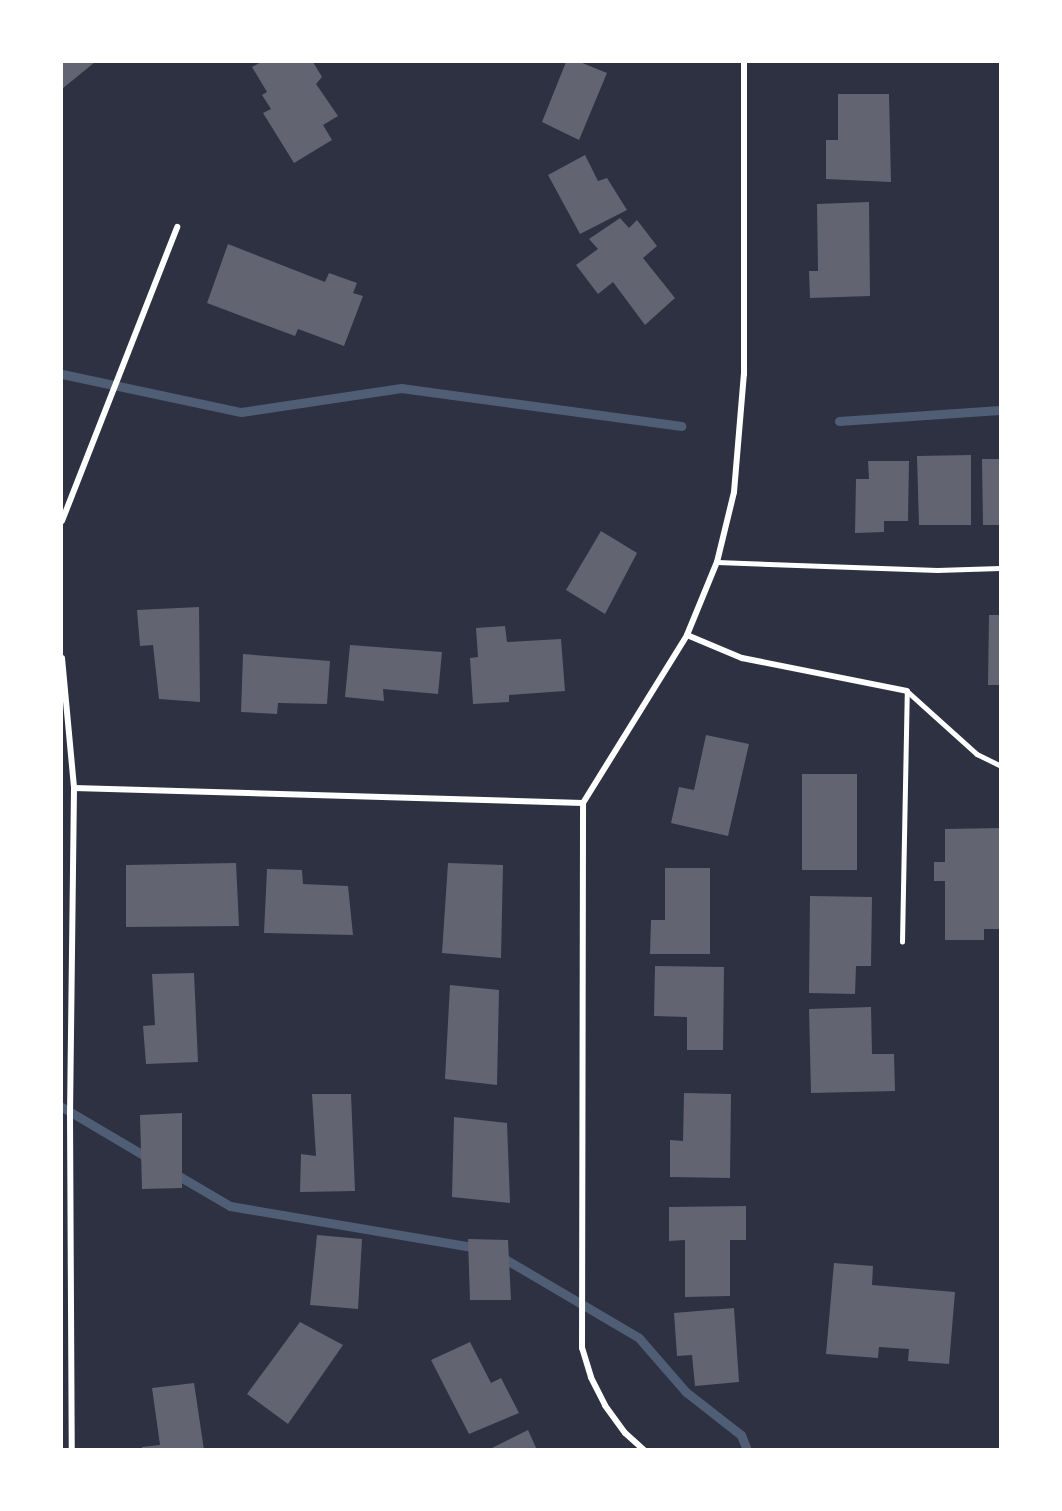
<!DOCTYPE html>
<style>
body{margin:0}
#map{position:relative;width:1062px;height:1511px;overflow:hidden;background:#2d3142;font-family:"Fira Sans Condensed",sans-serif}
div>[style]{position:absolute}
.stream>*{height:9px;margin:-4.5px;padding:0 4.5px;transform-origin:4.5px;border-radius:4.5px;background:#4f5d75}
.building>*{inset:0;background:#626471}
.service>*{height:4.5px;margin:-2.25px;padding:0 2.25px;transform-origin:2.25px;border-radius:2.25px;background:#fff}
.minor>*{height:6px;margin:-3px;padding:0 3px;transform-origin:3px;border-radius:3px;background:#fff}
span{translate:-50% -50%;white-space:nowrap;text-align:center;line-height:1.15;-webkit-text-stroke:4.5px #fff;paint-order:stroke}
.frame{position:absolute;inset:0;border:63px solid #fff;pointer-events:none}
</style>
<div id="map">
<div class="stream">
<i style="left:62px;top:374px;width:183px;rotate:12deg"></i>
<i style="left:241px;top:412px;width:162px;rotate:-8.5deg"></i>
<i style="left:401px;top:388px;width:283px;rotate:7.7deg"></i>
<i style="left:839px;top:421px;width:161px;rotate:-3.9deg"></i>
<i style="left:62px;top:1107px;width:102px;rotate:30.6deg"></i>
<i style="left:172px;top:1172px;width:67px;rotate:30.4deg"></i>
<i style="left:230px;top:1206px;width:253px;rotate:9.6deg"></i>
<i style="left:500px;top:1256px;width:161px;rotate:30.5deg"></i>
<i style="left:639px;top:1338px;width:72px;rotate:49deg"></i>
<i style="left:686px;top:1392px;width:70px;rotate:38deg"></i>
<i style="left:741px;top:1435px;width:16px;rotate:68deg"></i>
</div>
<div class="building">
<i style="clip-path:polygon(62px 62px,95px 62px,62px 89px)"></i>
<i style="clip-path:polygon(261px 62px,313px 62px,322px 77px,316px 84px,338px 116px,323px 125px,332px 140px,294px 163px,263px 113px,271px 109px,262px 95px,267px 92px,252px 67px)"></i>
<i style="clip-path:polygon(566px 62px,580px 62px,607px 73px,579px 140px,542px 122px)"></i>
<i style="clip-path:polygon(838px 94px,889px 94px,891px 182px,826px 179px,826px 140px,838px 140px)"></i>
<i style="clip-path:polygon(585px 155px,598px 181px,607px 178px,627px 210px,580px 234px,548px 175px)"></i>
<i style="clip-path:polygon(869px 202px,870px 296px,810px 298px,809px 271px,818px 271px,817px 204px)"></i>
<i style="clip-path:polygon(620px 218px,629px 228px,637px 220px,657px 246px,643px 258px,675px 298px,645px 325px,613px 282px,598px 294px,576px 265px,598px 249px,589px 239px)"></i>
<i style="clip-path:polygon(228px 244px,325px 282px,329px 273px,357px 283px,353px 293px,363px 296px,344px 346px,298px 329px,295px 336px,207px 303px)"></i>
<i style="clip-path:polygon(971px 455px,971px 525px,919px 525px,917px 456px)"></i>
<i style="clip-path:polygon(982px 459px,1000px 459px,1000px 525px,983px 525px)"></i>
<i style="clip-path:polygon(868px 461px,909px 461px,908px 521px,884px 521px,884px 532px,855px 533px,856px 479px,869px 479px)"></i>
<i style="clip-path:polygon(601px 531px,637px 553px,605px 614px,566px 590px)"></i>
<i style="clip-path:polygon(199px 607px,200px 702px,159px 699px,153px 645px,140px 646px,137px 610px)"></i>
<i style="clip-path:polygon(989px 615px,1000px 615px,1000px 685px,988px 685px)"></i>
<i style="clip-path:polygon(505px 626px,507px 642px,561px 639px,565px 691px,509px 695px,509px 702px,473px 704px,470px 658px,478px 657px,476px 628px)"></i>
<i style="clip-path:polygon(350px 645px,442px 652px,438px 694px,383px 689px,384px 701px,345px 697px)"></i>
<i style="clip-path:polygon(243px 654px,330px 661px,327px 704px,278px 703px,277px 714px,241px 712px)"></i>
<i style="clip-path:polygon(706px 735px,749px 744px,728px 836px,671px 823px,679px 787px,694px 790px)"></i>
<i style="clip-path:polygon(802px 774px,857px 774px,857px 870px,802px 870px)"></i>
<i style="clip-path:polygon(1000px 828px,1000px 929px,984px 929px,984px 940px,945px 940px,945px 881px,934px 881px,934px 862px,945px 862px,945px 829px)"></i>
<i style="clip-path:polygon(236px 863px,239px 926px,126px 927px,126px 865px)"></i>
<i style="clip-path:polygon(448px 863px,503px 865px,501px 958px,442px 953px)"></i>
<i style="clip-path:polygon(665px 868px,710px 868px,710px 954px,650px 954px,651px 920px,665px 920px)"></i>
<i style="clip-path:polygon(267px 869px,302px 870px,303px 884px,348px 886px,353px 935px,264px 933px)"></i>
<i style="clip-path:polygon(810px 896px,872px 897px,871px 966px,856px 966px,855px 994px,809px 993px)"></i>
<i style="clip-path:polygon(655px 966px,724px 967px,723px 1050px,687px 1050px,687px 1017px,654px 1016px)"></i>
<i style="clip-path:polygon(194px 973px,198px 1062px,146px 1064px,143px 1026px,155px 1025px,152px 974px)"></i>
<i style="clip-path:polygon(450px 985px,499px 990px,497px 1085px,445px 1079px)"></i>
<i style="clip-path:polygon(871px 1007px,872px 1054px,894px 1054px,895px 1091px,811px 1093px,809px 1009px)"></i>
<i style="clip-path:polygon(684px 1093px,731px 1094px,730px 1178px,670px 1177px,670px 1140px,683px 1141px)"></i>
<i style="clip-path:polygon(312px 1094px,351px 1094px,355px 1191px,300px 1192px,301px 1154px,316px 1156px)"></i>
<i style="clip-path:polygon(182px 1113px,182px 1188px,142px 1189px,140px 1115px)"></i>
<i style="clip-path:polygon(454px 1117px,507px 1123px,510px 1203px,452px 1197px)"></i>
<i style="clip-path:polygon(746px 1206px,746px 1240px,730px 1240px,730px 1296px,685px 1297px,685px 1240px,669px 1241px,669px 1207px)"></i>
<i style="clip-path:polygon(317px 1235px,362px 1239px,358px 1309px,310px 1305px)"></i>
<i style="clip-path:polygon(468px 1239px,508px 1240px,511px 1300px,470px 1300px)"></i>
<i style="clip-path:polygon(834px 1263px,873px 1266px,872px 1285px,955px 1292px,949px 1364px,908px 1361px,909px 1349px,879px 1347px,878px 1358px,826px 1354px)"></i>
<i style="clip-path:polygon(734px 1308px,739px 1382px,695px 1386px,692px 1355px,677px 1356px,674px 1313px)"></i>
<i style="clip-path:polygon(300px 1322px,343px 1345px,288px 1424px,247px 1394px)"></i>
<i style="clip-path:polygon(470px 1342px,491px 1383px,501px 1378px,519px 1413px,469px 1434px,431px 1360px)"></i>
<i style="clip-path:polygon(194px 1383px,204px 1450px,142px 1450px,142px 1447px,160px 1445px,152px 1388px)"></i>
<i style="clip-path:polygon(528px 1430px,537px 1450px,488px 1450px)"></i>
</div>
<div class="service">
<i style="left:717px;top:562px;width:220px;rotate:2.1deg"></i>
<i style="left:937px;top:570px;width:63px;rotate:-1.8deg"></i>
<i style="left:902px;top:942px;width:251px;rotate:-88.9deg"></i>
<i style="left:907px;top:691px;width:94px;rotate:42deg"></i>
<i style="left:977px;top:754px;width:25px;rotate:26deg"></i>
</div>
<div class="minor">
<i style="left:62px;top:521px;width:316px;rotate:-68.6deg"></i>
<i style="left:687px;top:635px;width:60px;rotate:22.7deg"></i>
<i style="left:742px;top:658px;width:168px;rotate:11.3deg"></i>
<i style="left:62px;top:658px;width:131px;rotate:84.7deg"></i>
<i style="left:74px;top:788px;width:327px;rotate:90.7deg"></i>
<i style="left:70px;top:1115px;width:335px;rotate:89.7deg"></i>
<i style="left:74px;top:788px;width:509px;rotate:1.69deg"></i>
<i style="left:644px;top:1450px;width:25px;rotate:-138deg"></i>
<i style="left:625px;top:1433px;width:34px;rotate:-126deg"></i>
<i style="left:605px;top:1405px;width:31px;rotate:-117deg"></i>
<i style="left:591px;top:1377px;width:30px;rotate:-107deg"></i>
<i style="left:582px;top:1348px;width:545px;rotate:-89.89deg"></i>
<i style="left:583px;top:803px;width:198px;rotate:-58.2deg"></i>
<i style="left:687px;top:635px;width:79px;rotate:-67.7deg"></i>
<i style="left:717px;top:562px;width:72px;rotate:-76.3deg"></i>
<i style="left:734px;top:492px;width:118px;rotate:-85.2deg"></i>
<i style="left:744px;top:374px;width:312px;rotate:-90deg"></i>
</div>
<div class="frame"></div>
</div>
